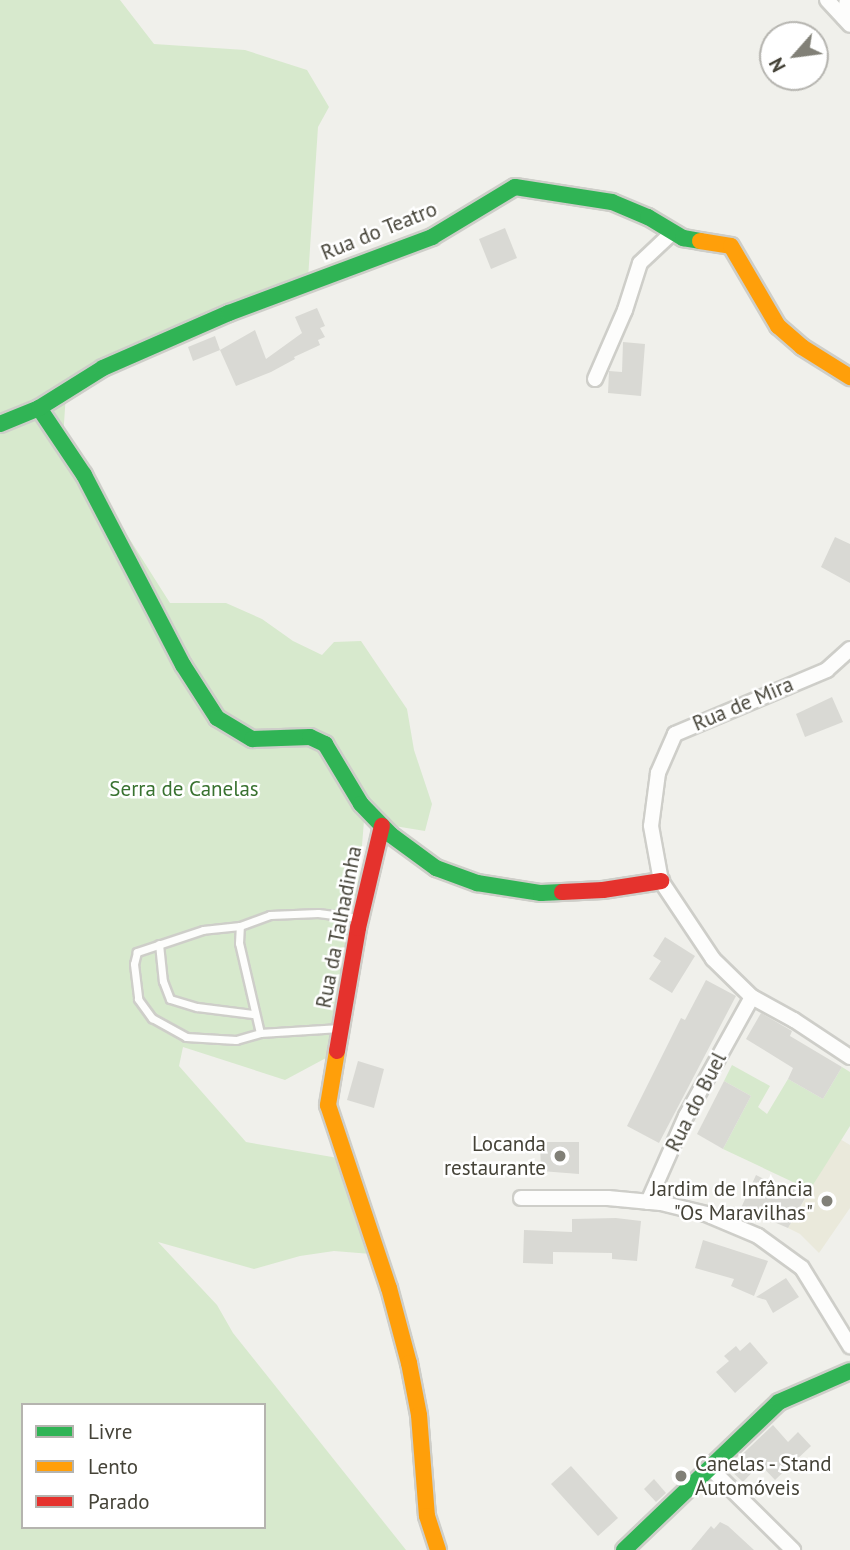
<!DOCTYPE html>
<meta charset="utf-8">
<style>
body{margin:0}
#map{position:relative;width:850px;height:1550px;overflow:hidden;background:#f0f0eb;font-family:"PT Sans",sans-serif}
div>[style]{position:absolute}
.education>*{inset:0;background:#eae9db}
.green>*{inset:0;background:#d7e9cd}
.building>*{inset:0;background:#d9d9d4}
.roads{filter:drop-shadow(2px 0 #cecec9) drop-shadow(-2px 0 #cecec9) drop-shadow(0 2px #cecec9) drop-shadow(0 -2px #cecec9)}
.lane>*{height:7px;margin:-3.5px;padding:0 3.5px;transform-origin:3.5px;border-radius:3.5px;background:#fdfdfc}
.street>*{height:14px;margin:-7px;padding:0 7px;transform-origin:7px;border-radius:7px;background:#fdfdfc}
.fast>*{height:16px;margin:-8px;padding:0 8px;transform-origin:8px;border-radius:8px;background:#30b455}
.slow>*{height:16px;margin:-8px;padding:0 8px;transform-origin:8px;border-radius:8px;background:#ff9f0a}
.jam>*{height:16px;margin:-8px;padding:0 8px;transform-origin:8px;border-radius:8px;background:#e5322d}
.dots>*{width:19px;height:19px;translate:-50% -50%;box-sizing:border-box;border:4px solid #fff;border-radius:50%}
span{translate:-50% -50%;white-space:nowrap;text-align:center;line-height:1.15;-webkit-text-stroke:5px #fff;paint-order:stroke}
.street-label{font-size:21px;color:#454338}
.park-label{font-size:21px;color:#397230}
.poi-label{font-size:21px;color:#454338}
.right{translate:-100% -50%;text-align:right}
.left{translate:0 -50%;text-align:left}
.legend{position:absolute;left:21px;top:1403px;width:245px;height:126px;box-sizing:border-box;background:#fff;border:2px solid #b5b4af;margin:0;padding:9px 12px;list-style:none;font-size:21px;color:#454338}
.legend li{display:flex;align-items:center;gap:14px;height:35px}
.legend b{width:35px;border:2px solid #b5b4af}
.north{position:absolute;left:759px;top:21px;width:70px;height:70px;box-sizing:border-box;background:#fff;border:2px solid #b5b4af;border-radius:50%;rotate:242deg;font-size:19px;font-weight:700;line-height:28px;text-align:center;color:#454338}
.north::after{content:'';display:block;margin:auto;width:24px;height:32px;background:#818077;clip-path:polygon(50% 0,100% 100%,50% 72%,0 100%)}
</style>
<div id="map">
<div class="education">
<i style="clip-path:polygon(840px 1139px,850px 1145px,850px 1208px,819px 1253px,800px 1234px,788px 1228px)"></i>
</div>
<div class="green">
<i style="clip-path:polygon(evenodd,0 0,120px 0,154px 44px,245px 50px,307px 70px,329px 107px,318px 127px,308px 279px,66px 393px,63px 439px,90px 485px,127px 535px,170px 603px,226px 603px,262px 619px,293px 641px,322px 655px,334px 642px,361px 641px,407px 709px,414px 750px,432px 804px,425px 831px,364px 821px,358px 893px,326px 1058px,285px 1080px,183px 1047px,179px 1066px,246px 1142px,338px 1158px,371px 1254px,334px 1251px,300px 1256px,254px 1269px,158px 1242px,217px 1305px,233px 1333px,406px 1550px,0 1550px,0 0,23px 1405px,264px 1405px,264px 1527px,23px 1527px,23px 1405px)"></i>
<i style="clip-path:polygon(732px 1065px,770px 1086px,758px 1107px,767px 1114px,788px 1079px,823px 1099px,842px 1067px,850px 1072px,850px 1126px,808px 1193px,795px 1183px,723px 1149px,751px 1096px,724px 1081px)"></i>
</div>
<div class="building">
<i style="clip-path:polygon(505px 228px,517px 258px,491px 269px,479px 239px)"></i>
<i style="clip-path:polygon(317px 308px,325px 326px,320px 328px,325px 337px,318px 340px,320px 345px,294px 357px,295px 359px,271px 372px,236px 386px,220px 350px,255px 330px,266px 359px,302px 333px,295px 317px)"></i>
<i style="clip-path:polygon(215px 336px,220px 350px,193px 361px,188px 347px)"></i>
<i style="clip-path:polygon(623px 342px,645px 344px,641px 396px,608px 393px,609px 371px,622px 372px)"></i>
<i style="clip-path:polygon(835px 537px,850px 544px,850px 583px,821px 567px)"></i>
<i style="clip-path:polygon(832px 697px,843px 722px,805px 737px,796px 714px)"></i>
<i style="clip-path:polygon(665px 937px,695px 956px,672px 993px,649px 979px,661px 961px,653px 956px)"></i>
<i style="clip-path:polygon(706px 980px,736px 996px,659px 1143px,627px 1126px,681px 1018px,685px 1020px)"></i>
<i style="clip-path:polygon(761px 1013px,792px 1031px,790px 1036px,842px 1067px,823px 1099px,788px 1079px,793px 1068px,746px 1039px)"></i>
<i style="clip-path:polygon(358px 1061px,384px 1069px,374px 1108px,347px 1100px)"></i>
<i style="clip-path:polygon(724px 1081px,751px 1096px,723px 1149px,697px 1134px)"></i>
<i style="clip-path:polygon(540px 1142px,579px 1142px,579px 1174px,541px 1171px)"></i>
<i style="clip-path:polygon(756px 1175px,790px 1192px,795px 1183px,808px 1193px,788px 1228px,741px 1208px)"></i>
<i style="clip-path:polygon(616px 1218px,641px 1221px,637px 1261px,612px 1259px,612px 1253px,553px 1252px,553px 1264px,523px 1263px,524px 1230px,572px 1232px,572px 1219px)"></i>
<i style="clip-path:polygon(703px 1240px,768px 1261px,754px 1296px,731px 1286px,734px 1279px,695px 1268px)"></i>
<i style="clip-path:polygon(786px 1278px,799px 1297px,773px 1313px,766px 1300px,756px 1297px)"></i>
<i style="clip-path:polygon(750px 1342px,768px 1363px,735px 1393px,716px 1372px,729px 1361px,724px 1356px,736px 1346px,740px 1351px)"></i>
<i style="clip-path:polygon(773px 1425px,788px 1442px,798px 1432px,811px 1446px,775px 1480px,760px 1464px,743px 1482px,728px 1468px)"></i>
<i style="clip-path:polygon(571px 1466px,618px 1518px,598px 1536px,551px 1484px)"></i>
<i style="clip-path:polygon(654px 1479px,666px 1493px,656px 1502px,644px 1489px)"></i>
<i style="clip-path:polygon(720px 1522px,728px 1526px,754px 1550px,691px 1550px,711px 1526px,714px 1529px)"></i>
</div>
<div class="roads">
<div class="lane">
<i style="left:240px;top:926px;width:37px;rotate:174deg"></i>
<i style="left:203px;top:930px;width:70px;rotate:161.6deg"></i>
<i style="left:137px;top:952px;width:12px;rotate:104deg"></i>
<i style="left:134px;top:964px;width:35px;rotate:83deg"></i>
<i style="left:138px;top:999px;width:24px;rotate:54deg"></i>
<i style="left:152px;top:1018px;width:39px;rotate:29deg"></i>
<i style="left:186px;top:1037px;width:50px;rotate:3.4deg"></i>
<i style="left:236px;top:1040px;width:25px;rotate:-16deg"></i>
<i style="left:260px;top:1033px;width:80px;rotate:-3.6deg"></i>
<i style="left:159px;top:944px;width:37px;rotate:84deg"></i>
<i style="left:163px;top:981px;width:19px;rotate:69deg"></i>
<i style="left:170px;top:999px;width:28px;rotate:17deg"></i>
<i style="left:197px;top:1007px;width:56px;rotate:7.1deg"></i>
<i style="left:260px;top:1033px;width:92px;rotate:-103.1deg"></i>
<i style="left:239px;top:943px;width:17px;rotate:-87deg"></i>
<i style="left:240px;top:926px;width:32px;rotate:-20deg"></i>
<i style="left:270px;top:915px;width:48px;rotate:-2.4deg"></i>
<i style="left:318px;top:913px;width:40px;rotate:7.1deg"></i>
</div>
<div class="street">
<i style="left:827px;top:0;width:34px;rotate:47deg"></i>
<i style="left:844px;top:18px;width:18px;rotate:-81deg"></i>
<i style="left:595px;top:379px;width:75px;rotate:-66.5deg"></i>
<i style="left:625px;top:310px;width:49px;rotate:-72.3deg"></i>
<i style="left:640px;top:263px;width:45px;rotate:-43.2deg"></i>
<i style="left:850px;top:649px;width:31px;rotate:138deg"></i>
<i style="left:827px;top:670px;width:165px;rotate:157.2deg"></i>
<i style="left:675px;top:734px;width:43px;rotate:113.6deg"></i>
<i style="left:658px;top:773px;width:53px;rotate:97.5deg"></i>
<i style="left:651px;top:826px;width:56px;rotate:79.7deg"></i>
<i style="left:661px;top:881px;width:94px;rotate:56.3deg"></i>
<i style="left:713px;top:959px;width:54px;rotate:44.3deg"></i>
<i style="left:752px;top:997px;width:48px;rotate:28.7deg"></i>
<i style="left:794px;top:1020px;width:67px;rotate:33.5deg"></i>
<i style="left:521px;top:1198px;width:87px"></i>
<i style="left:608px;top:1198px;width:53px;rotate:5.4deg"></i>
<i style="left:661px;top:1203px;width:46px;rotate:13.7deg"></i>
<i style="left:706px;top:1214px;width:56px;rotate:22.9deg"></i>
<i style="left:758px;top:1236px;width:54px;rotate:36deg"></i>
<i style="left:802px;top:1268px;width:92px;rotate:58.4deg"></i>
<i style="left:648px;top:1202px;width:94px;rotate:-66.2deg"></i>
<i style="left:686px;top:1116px;width:136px;rotate:-61deg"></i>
<i style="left:710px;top:1468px;width:117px;rotate:44.7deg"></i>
</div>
<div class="fast">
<i style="left:39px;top:408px;width:81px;rotate:56.1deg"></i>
<i style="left:84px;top:475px;width:214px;rotate:62.5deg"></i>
<i style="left:183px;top:665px;width:63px;rotate:57.3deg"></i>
<i style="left:217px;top:718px;width:41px;rotate:31deg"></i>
<i style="left:252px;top:739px;width:58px;rotate:-2deg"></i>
<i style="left:310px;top:737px;width:17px;rotate:25deg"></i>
<i style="left:325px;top:744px;width:70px;rotate:59deg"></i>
<i style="left:361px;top:804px;width:43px;rotate:45.9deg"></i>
<i style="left:391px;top:835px;width:56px;rotate:36.3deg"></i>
<i style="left:436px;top:868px;width:44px;rotate:20.1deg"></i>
<i style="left:477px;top:883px;width:65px;rotate:8.9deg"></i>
<i style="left:541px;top:893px;width:21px;rotate:-3deg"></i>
<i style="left:0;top:424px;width:42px;rotate:-22.3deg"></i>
<i style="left:39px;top:408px;width:75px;rotate:-32deg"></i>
<i style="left:103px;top:368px;width:137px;rotate:-23.6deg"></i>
<i style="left:229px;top:313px;width:217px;rotate:-20.5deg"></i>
<i style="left:432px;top:237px;width:97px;rotate:-31.1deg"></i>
<i style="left:515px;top:187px;width:98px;rotate:8.8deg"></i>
<i style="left:612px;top:202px;width:39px;rotate:23deg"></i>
<i style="left:648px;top:217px;width:41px;rotate:31deg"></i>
<i style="left:683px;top:238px;width:17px;rotate:10deg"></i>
<i style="left:624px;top:1550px;width:214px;rotate:-43.7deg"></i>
<i style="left:779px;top:1402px;width:77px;rotate:-23.6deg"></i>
</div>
<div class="slow">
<i style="left:700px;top:241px;width:31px;rotate:9deg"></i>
<i style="left:731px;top:246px;width:93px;rotate:59.6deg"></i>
<i style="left:778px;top:326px;width:32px;rotate:41deg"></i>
<i style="left:802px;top:347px;width:57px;rotate:32deg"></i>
<i style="left:337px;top:1051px;width:55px;rotate:99.5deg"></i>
<i style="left:328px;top:1105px;width:193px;rotate:71.6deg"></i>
<i style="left:389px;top:1288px;width:78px;rotate:75.1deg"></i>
<i style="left:409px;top:1363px;width:53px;rotate:79.1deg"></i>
<i style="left:419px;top:1415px;width:101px;rotate:85.5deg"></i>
<i style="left:427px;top:1516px;width:36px;rotate:72deg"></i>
</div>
<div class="jam">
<i style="left:562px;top:892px;width:41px;rotate:-2.8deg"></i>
<i style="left:603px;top:890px;width:59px;rotate:-8.8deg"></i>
<i style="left:337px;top:1051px;width:125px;rotate:-80.3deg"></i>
<i style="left:358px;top:928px;width:105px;rotate:-76.8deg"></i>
</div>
</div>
<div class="dots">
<i style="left:560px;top:1156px;background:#818077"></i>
<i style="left:827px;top:1201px;background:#818077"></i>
<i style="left:681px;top:1476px;background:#818077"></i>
</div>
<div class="street-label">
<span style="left:379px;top:231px;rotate:-22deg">Rua do Teatro</span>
<span style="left:743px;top:704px;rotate:-23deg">Rua de Mira</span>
<span style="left:339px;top:927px;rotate:-79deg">Rua da Talhadinha</span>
<span style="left:696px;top:1102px;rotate:-63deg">Rua do Buel</span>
</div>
<div class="park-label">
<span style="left:184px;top:789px">Serra de Canelas</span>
</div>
<div class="poi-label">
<span class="right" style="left:546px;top:1156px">Locanda<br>restaurante</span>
<span class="right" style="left:813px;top:1201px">Jardim de Infância<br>"Os Maravilhas"</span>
<span class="left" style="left:695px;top:1476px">Canelas - Stand<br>Automóveis</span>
</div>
<ul class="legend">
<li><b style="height:9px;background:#30b455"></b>Livre</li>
<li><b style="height:9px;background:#ff9f0a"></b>Lento</li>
<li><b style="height:9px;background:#e5322d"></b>Parado</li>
</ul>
<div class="north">N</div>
</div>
